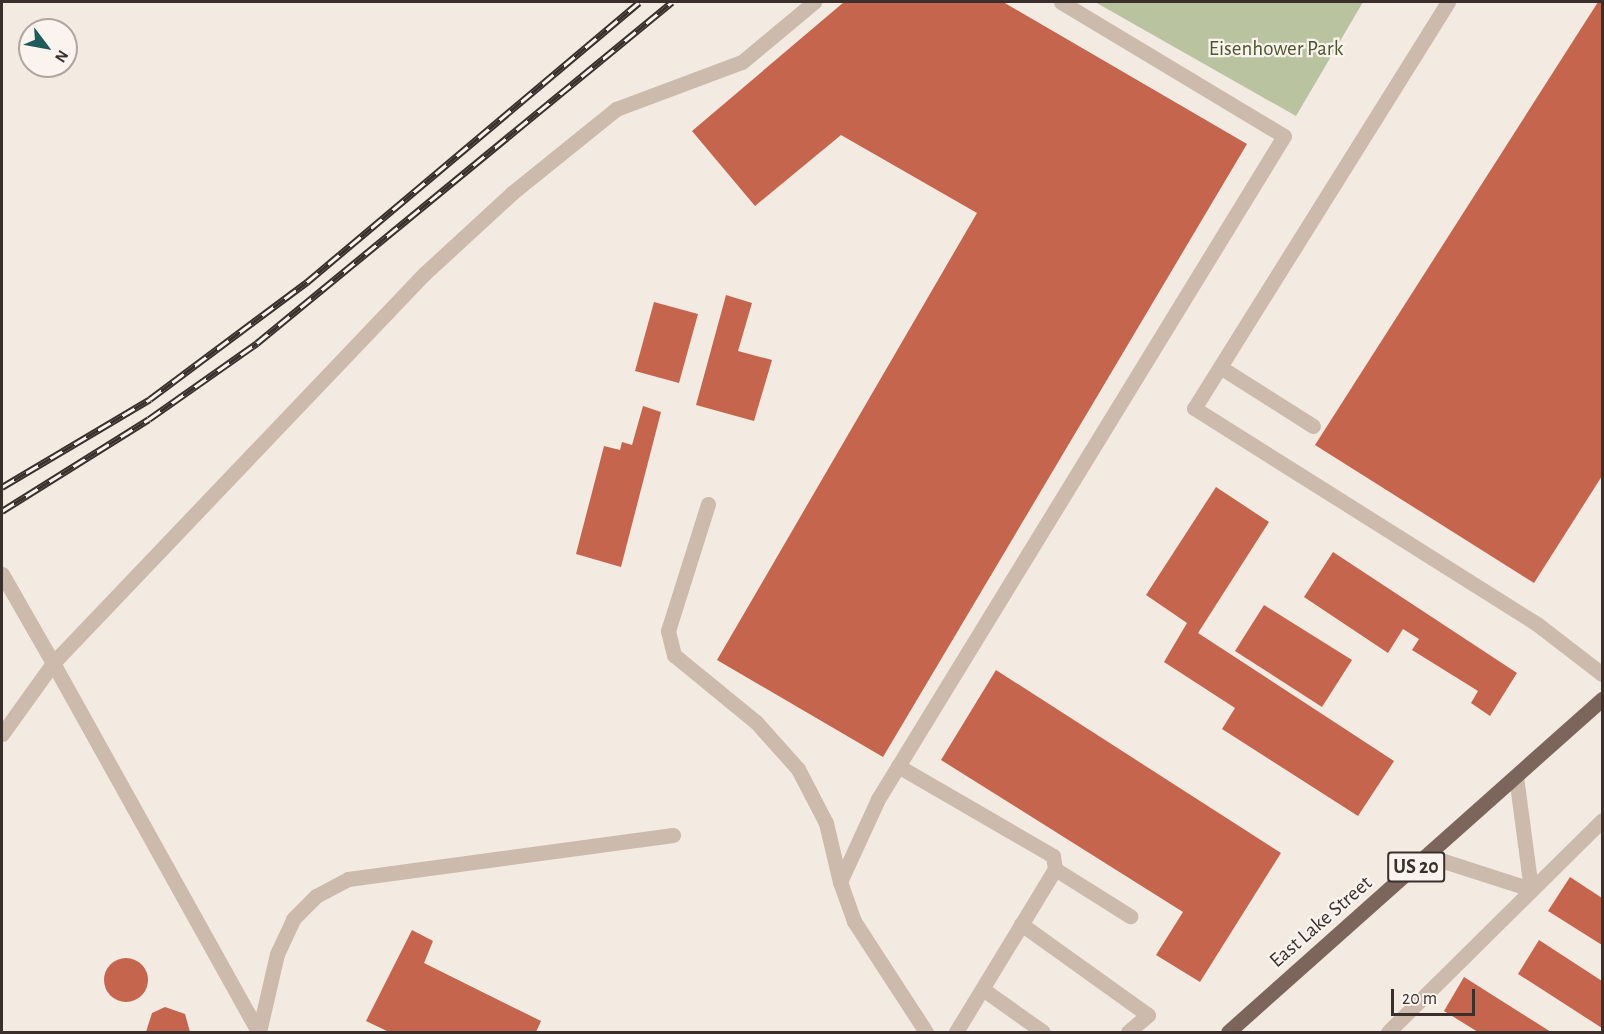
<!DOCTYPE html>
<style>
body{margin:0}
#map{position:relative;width:1604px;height:1034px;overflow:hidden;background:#f3eae1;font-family:"Alegreya Sans",sans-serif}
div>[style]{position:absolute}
.green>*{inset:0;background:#b9c3a0}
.building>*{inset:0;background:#c6654d}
.round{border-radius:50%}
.service>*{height:15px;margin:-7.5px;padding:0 7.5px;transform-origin:7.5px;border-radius:7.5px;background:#ccbaac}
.primary>*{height:15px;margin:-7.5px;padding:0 7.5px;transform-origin:7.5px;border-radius:7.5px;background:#7c665c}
.rail>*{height:7px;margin-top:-3.5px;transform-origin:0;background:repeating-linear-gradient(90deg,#fbf4ee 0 14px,#3a2f2b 0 28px);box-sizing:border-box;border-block:2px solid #3a2f2b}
span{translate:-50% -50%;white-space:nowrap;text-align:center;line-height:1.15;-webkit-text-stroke:4.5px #fbf4ee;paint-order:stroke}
.shield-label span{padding:2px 4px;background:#fbf4ee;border:2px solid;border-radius:4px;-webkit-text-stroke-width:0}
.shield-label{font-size:20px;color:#3a2f2b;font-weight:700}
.park-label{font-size:21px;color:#4b592e}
.street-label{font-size:21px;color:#3a2f2b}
.frame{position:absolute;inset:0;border:3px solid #3a2f2b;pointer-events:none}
.north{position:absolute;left:18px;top:18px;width:60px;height:60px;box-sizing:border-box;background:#fbf4ee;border:2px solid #aea5a0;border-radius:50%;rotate:122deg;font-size:16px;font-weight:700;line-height:24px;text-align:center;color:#3a2f2b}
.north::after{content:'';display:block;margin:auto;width:21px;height:27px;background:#205b5c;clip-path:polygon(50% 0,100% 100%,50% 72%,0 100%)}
.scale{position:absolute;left:1391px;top:989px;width:84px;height:27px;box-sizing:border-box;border:3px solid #3a2f2b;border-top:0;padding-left:8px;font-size:18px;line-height:21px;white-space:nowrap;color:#3a2f2b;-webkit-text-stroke:4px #fbf4ee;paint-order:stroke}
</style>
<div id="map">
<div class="green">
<i style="clip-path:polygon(1095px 2px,1363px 2px,1296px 116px)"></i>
</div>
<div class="building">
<i style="clip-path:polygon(844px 2px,1003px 2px,1247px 144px,883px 757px,717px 660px,977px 213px,841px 135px,755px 206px,692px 131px)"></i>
<i style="clip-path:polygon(1598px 2px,1602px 2px,1602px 476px,1534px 583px,1315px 445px)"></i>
<i style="clip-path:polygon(726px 295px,752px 303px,738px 351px,772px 360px,754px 421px,696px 405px)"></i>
<i style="clip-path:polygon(654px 302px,698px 314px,679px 383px,635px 371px)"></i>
<i style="clip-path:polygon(643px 406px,661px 412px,621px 567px,576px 554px,604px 446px,620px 450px,622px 442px,632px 445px)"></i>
<i style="clip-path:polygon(1216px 487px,1269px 522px,1198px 633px,1394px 761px,1358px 816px,1222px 729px,1235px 708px,1164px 662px,1187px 623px,1146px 595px)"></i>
<i style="clip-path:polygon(1333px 552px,1517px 673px,1490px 716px,1471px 703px,1478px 691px,1412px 650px,1419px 639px,1403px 629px,1388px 653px,1304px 597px)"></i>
<i style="clip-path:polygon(1264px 605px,1352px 660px,1322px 707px,1235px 651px)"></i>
<i style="clip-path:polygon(996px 670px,1281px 853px,1200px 982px,1156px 955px,1183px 912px,941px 760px)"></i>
<i style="clip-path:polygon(1570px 877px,1602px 898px,1602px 945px,1548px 911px)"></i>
<i style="clip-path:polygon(412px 930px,433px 941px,424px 963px,541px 1021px,536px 1032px,389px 1032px,366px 1021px)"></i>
<i style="clip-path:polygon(1539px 940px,1602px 981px,1602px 1028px,1518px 974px)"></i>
<i class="round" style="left:104px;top:958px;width:44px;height:44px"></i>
<i style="clip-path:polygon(1464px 977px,1551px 1032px,1478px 1032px,1444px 1011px)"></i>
<i style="clip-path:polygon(165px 1007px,185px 1014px,190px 1032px,146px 1032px,152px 1013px)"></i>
</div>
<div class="service">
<i style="left:1448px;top:2px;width:479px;rotate:122deg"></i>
<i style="left:1194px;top:408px;width:405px;rotate:32.2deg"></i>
<i style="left:1537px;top:624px;width:82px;rotate:37.6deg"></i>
<i style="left:1220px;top:367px;width:110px;rotate:32.4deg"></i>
<i style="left:708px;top:504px;width:133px;rotate:107.5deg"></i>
<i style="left:668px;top:631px;width:25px;rotate:76deg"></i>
<i style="left:674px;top:655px;width:106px;rotate:39.3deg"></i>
<i style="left:756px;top:722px;width:63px;rotate:48.2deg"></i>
<i style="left:798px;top:769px;width:61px;rotate:62.6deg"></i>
<i style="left:826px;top:823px;width:61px;rotate:76.7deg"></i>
<i style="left:2px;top:574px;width:103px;rotate:60.2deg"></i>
<i style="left:53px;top:663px;width:538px;rotate:-46.36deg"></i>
<i style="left:424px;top:274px;width:120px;rotate:-42.6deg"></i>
<i style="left:512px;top:193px;width:134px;rotate:-38.9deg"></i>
<i style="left:616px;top:109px;width:134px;rotate:-20.5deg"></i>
<i style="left:742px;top:62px;width:94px;rotate:-39.8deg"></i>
<i style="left:2px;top:734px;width:87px;rotate:-54.3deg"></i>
<i style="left:53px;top:663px;width:422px;rotate:60.9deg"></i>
<i style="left:898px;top:766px;width:179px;rotate:30.1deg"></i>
<i style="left:1053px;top:856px;width:13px;rotate:81deg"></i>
<i style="left:1055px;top:869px;width:191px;rotate:121.3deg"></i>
<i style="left:1428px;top:856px;width:108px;rotate:17.8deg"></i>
<i style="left:1531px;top:889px;width:113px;rotate:-97.6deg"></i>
<i style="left:1055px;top:869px;width:89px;rotate:32.1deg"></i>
<i style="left:1021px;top:924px;width:156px;rotate:35.6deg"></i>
<i style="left:1148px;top:1015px;width:26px;rotate:140deg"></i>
<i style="left:984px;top:990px;width:72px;rotate:35.4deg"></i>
<i style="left:259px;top:1032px;width:80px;rotate:-77deg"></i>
<i style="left:277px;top:954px;width:38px;rotate:-65deg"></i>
<i style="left:293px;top:919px;width:33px;rotate:-45deg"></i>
<i style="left:316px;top:896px;width:36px;rotate:-28deg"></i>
<i style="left:348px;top:879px;width:328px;rotate:-7.7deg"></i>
<i style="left:926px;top:1032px;width:132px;rotate:-123deg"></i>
<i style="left:854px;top:921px;width:41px;rotate:-109.7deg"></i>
<i style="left:840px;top:882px;width:91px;rotate:-65.4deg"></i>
<i style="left:878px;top:799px;width:777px;rotate:-58.52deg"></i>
<i style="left:1284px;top:136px;width:260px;rotate:-149deg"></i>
<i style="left:1388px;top:1032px;width:301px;rotate:-44.7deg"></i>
</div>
<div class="primary">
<i style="left:1228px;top:1032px;width:501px;rotate:-41.68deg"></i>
</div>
<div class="rail">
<i style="left:2px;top:487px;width:172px;rotate:-30.7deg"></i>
<i style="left:150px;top:399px;width:196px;rotate:-36.7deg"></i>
<i style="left:307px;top:282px;width:434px;rotate:-40.1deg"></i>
<i style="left:2px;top:511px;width:173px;rotate:-32deg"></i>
<i style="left:149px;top:419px;width:132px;rotate:-35.1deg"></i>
<i style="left:257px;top:343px;width:537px;rotate:-39.41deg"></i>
</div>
<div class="shield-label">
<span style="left:1416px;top:867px">US 20</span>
</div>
<div class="park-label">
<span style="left:1276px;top:49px">Eisenhower Park</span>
</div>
<div class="street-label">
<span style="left:1321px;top:922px;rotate:-41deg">East Lake Street</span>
</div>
<div class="frame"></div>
<div class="north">N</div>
<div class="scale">20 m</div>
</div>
